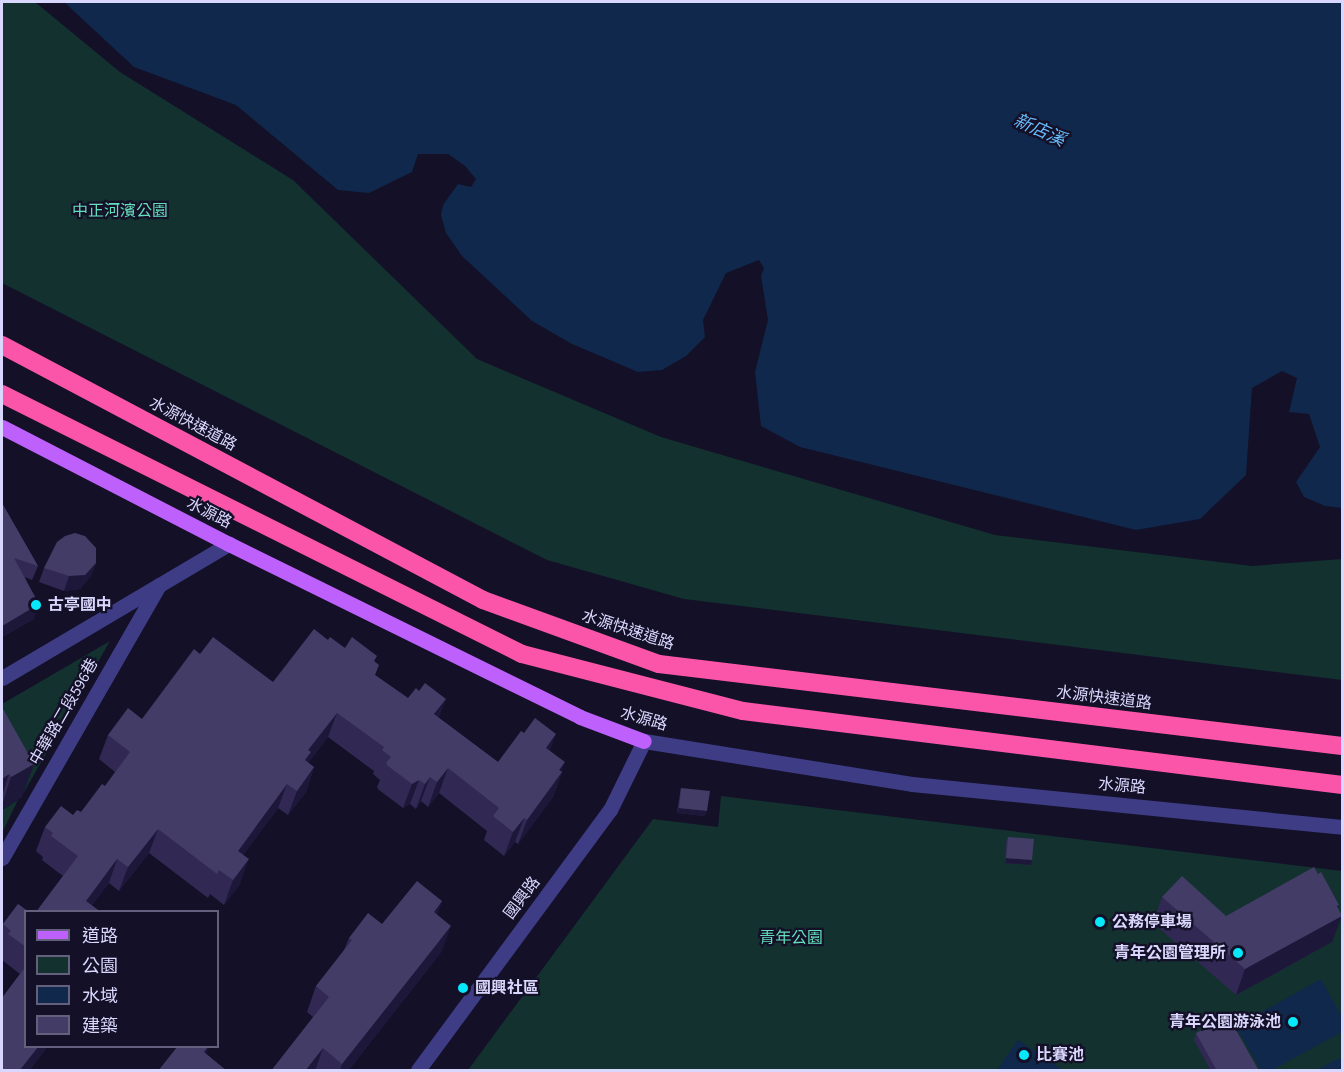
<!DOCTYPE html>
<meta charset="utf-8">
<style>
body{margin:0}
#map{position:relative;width:1344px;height:1072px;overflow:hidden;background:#131027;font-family:"Source Sans 3","Noto Sans TC",sans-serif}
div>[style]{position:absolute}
.green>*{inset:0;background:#13312f}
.water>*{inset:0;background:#0f284b}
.minor>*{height:15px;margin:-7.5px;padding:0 7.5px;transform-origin:7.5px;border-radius:7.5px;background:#3d3c85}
.major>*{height:15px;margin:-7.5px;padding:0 7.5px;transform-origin:7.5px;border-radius:7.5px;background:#bd60fc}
.highway>*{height:18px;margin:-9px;padding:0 9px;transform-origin:9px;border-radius:9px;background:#fb55a9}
.wall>*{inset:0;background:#312954}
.shaded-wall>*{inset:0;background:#1d173a}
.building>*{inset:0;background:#433c66}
.dots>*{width:16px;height:16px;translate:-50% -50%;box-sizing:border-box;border:3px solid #131027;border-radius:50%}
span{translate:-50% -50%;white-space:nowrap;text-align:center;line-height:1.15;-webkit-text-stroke:4.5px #131027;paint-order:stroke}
.park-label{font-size:16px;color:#63debc}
.street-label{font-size:16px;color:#dad7fe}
.poi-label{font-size:16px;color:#dad7fe;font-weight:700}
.left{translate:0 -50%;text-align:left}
.right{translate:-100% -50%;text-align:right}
.water-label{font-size:18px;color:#67bbfc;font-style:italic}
.frame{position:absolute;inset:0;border:3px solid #dad7fe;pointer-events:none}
.legend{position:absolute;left:24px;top:910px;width:195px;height:138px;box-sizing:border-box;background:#131027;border:2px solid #63607d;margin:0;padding:8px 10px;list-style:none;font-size:18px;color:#dad7fe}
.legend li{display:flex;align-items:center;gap:12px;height:30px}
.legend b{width:30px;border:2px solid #63607d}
</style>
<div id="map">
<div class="green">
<i style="clip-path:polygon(2px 2px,35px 2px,120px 72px,293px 180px,477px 359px,661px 437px,995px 535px,1252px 566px,1342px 559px,1342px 680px,684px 599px,547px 560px,2px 283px)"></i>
<i style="clip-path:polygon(110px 641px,23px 794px,2px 759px,2px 704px)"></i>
<i style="clip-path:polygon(721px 796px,1342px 871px,1342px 1070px,468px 1070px,653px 819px,718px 827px)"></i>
<i style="clip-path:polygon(18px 800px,2px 833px,2px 810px)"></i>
</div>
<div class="water">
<i style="clip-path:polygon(64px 2px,1342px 2px,1342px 508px,1325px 506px,1304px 497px,1296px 482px,1320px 447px,1309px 414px,1289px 412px,1297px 378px,1282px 371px,1252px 388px,1246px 475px,1200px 519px,1136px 530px,800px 447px,761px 426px,755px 372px,768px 320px,761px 276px,764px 268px,759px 260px,726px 273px,703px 320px,705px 337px,686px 356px,662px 370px,638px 372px,572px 344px,532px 321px,462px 256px,446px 233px,441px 215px,443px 205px,458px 184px,471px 187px,476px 179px,465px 166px,448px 154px,418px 154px,412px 172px,369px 193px,338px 190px,236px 105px,134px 67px)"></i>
<i style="clip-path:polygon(1321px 979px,1342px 1017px,1342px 1032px,1272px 1070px,1261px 1070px,1236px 1026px)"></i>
<i style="clip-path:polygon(1018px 1040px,1063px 1070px,997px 1070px)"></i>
<i style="clip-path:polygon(1337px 1059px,1342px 1060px,1342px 1070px,1317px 1070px)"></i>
</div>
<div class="minor">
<i style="left:2px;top:678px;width:264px;rotate:-30.6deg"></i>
<i style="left:2px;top:858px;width:315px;rotate:-60.1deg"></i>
<i style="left:418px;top:1070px;width:323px;rotate:-53.6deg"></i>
<i style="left:610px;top:810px;width:77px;rotate:-63.8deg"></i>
<i style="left:644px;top:741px;width:271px;rotate:9.1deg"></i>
<i style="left:912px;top:784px;width:432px;rotate:5.7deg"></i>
</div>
<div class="major">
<i style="left:2px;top:427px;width:255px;rotate:27.3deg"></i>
<i style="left:229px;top:544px;width:391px;rotate:26.2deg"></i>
<i style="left:580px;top:717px;width:68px;rotate:20.6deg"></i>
</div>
<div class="highway">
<i style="left:2px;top:345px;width:544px;rotate:27.93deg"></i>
<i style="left:483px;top:600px;width:187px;rotate:20deg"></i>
<i style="left:659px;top:664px;width:688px;rotate:6.85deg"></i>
<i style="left:2px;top:394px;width:581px;rotate:26.57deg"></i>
<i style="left:522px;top:654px;width:228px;rotate:14.5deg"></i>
<i style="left:743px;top:711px;width:604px;rotate:7.04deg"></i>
</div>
<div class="wall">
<i style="clip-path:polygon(2px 503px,38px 566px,32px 580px,25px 577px,34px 619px,2px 637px)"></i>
<i style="clip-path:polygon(96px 563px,90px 577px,80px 589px,64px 591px,39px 582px,44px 568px)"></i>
<i style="clip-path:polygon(328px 640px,375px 662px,375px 675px,408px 698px,439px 718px,498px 762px,550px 751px,562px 772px,553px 797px,518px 844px,515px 842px,504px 856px,484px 840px,487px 831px,439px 793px,428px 807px,421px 801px,416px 809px,410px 804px,403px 808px,379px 790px,377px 787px,380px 780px,373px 774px,374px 771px,328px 737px,308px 763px,314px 767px,306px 792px,288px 815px,278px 808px,243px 855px,240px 884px,224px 905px,210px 894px,208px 898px,149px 853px,119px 891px,109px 883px,92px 905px,36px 912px,63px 876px,42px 860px,43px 857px,36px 851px,45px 827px,81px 812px,105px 786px,115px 772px,99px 759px,108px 735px,142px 719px,200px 654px,273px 682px)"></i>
<i style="clip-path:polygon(2px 707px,22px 797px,2px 809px)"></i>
<i style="clip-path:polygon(681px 788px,705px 816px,677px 813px,680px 793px)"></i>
<i style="clip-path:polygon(1008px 837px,1031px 865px,1005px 863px,1006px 842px)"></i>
<i style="clip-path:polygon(1162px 897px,1226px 916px,1338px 909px,1332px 942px,1236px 995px,1153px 923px)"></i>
<i style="clip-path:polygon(442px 901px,437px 914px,442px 951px,348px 1071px,271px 1071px,313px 1017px,307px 1012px,316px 986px,344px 950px,349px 938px)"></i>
<i style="clip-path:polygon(18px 904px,29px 912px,26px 912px,26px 1047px,47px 1047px,29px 1071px,2px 1071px,2px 998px,20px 974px,2px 960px,2px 927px,3px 924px)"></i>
<i style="clip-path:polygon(1196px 1033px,1259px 1071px,1211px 1071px,1194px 1040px)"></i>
</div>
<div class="shaded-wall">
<i style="clip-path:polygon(96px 563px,90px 577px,80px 589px,64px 591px,69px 576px)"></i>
<i style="clip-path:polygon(39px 604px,34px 619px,2px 637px,2px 626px)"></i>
<i style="clip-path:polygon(446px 699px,437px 723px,434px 714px)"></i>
<i style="clip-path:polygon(337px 713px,328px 737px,307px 765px,296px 785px,308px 750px)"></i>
<i style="clip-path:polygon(556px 734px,547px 758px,546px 748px)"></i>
<i style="clip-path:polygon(565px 762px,560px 775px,562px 772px,553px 797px,518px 844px,527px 820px,559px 770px)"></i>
<i style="clip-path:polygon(34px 764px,22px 797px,2px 809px,2px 805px,11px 777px)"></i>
<i style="clip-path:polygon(314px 767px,306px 792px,288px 815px,297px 791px)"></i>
<i style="clip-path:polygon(448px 768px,439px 793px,428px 807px,437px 782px)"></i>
<i style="clip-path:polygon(9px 774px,2px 796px,2px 779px)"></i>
<i style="clip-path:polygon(430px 777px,421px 801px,416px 809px,425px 784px)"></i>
<i style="clip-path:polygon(419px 780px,410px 804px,403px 808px,412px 784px)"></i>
<i style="clip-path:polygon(287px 784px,278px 808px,229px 875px,238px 851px)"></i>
<i style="clip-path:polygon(679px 808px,707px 811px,705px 816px,677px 813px)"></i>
<i style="clip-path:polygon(524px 818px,515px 842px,504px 856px,513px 832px)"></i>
<i style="clip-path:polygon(158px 829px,149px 853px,119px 891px,128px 867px)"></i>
<i style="clip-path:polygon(1006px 858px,1032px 860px,1031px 865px,1005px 863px)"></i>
<i style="clip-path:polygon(117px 859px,109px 883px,87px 912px,86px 901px)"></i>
<i style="clip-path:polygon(249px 859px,240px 884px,224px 905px,233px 880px)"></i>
<i style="clip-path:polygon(442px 901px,433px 926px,434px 912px)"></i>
<i style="clip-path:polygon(1339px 905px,1334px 920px,1342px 916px,1332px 942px,1236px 995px,1245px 969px)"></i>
<i style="clip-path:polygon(451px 926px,442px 951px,348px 1071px,340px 1071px,342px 1064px)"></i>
<i style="clip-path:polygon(38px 1047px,47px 1047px,29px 1071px,19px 1071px)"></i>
<i style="clip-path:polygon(208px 1047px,209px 1047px,201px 1069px,204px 1052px)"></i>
<i style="clip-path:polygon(323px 1048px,315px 1071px,305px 1071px)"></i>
</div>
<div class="building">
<i style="clip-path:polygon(2px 503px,38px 566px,14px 558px,39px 604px,2px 626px)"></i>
<i style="clip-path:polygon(75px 533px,85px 536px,96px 548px,96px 563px,85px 575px,69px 576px,44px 568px,57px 542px,65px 536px)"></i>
<i style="clip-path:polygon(314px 629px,328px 640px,330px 637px,345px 648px,352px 637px,377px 656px,374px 661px,379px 665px,375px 675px,408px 698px,416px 688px,419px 691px,425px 683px,446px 699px,434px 714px,498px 762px,521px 731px,524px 733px,535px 718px,556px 734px,546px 748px,565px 762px,559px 770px,562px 772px,527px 820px,524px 818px,513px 832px,493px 816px,499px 808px,448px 768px,437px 782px,430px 777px,425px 784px,419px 780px,412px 784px,388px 766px,386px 763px,391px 757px,382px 750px,384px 747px,337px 713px,308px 750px,311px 752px,305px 760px,314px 767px,297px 791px,287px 784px,238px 851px,249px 859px,233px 880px,219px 870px,217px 874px,158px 829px,128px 867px,117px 859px,86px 901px,101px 912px,36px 912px,78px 856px,51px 836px,53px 833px,45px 827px,61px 806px,73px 815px,77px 810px,81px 812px,102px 784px,105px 786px,130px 752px,108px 735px,128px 708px,142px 719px,194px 649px,200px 654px,213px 637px,273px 682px)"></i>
<i style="clip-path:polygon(2px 707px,34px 764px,11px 777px,9px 774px,2px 779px)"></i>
<i style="clip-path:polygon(681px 788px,710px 791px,707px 811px,679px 808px)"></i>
<i style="clip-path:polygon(1008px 837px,1034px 839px,1032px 860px,1006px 858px)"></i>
<i style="clip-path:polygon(1314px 867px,1318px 874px,1321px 872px,1339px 905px,1337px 906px,1342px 916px,1245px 969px,1162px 897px,1182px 876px,1226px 916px)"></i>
<i style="clip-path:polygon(417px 881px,442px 901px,434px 912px,451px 926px,342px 1064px,323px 1048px,305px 1071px,271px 1071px,329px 997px,316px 986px,352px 940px,349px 938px,368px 913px,382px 924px)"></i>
<i style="clip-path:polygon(18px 904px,29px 912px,26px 912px,26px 947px,8px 934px,11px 931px,3px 924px)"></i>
<i style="clip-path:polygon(26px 966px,26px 1047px,38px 1047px,19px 1071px,2px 1071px,2px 998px)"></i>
<i style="clip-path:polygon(1226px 1012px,1259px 1071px,1217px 1071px,1196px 1033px,1220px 1020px)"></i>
<i style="clip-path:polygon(177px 1047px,208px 1047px,204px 1052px,227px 1071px,158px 1071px)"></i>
</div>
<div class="dots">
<i style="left:36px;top:605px;background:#07e8fa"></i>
<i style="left:1100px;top:922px;background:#07e8fa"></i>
<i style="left:1238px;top:953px;background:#07e8fa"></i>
<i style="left:463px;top:988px;background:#07e8fa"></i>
<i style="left:1293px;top:1022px;background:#07e8fa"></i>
<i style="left:1024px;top:1055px;background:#07e8fa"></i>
</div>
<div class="park-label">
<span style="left:120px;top:211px">中正河濱公園</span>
<span style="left:791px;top:938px">青年公園</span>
</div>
<div class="street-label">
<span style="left:193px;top:424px;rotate:28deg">水源快速道路</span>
<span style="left:209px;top:513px;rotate:27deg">水源路</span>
<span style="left:628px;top:630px;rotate:18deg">水源快速道路</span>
<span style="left:1104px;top:698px;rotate:7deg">水源快速道路</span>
<span style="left:64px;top:712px;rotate:-60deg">中華路二段596巷</span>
<span style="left:644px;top:719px;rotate:16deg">水源路</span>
<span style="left:1122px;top:786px;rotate:5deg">水源路</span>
<span style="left:522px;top:898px;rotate:-53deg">國興路</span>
</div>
<div class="poi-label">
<span class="left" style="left:48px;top:605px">古亭國中</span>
<span class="left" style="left:1112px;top:922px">公務停車場</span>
<span class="right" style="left:1226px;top:953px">青年公園管理所</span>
<span class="left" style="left:475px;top:988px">國興社區</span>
<span class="right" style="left:1281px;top:1022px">青年公園游泳池</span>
<span class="left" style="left:1036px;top:1055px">比賽池</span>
</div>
<div class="water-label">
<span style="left:1039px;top:131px;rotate:24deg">新店溪</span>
</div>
<div class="frame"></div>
<ul class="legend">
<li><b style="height:8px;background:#bd60fc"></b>道路</li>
<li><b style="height:16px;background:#13312f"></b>公園</li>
<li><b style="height:16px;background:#0f284b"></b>水域</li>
<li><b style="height:16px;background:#433c66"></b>建築</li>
</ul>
</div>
